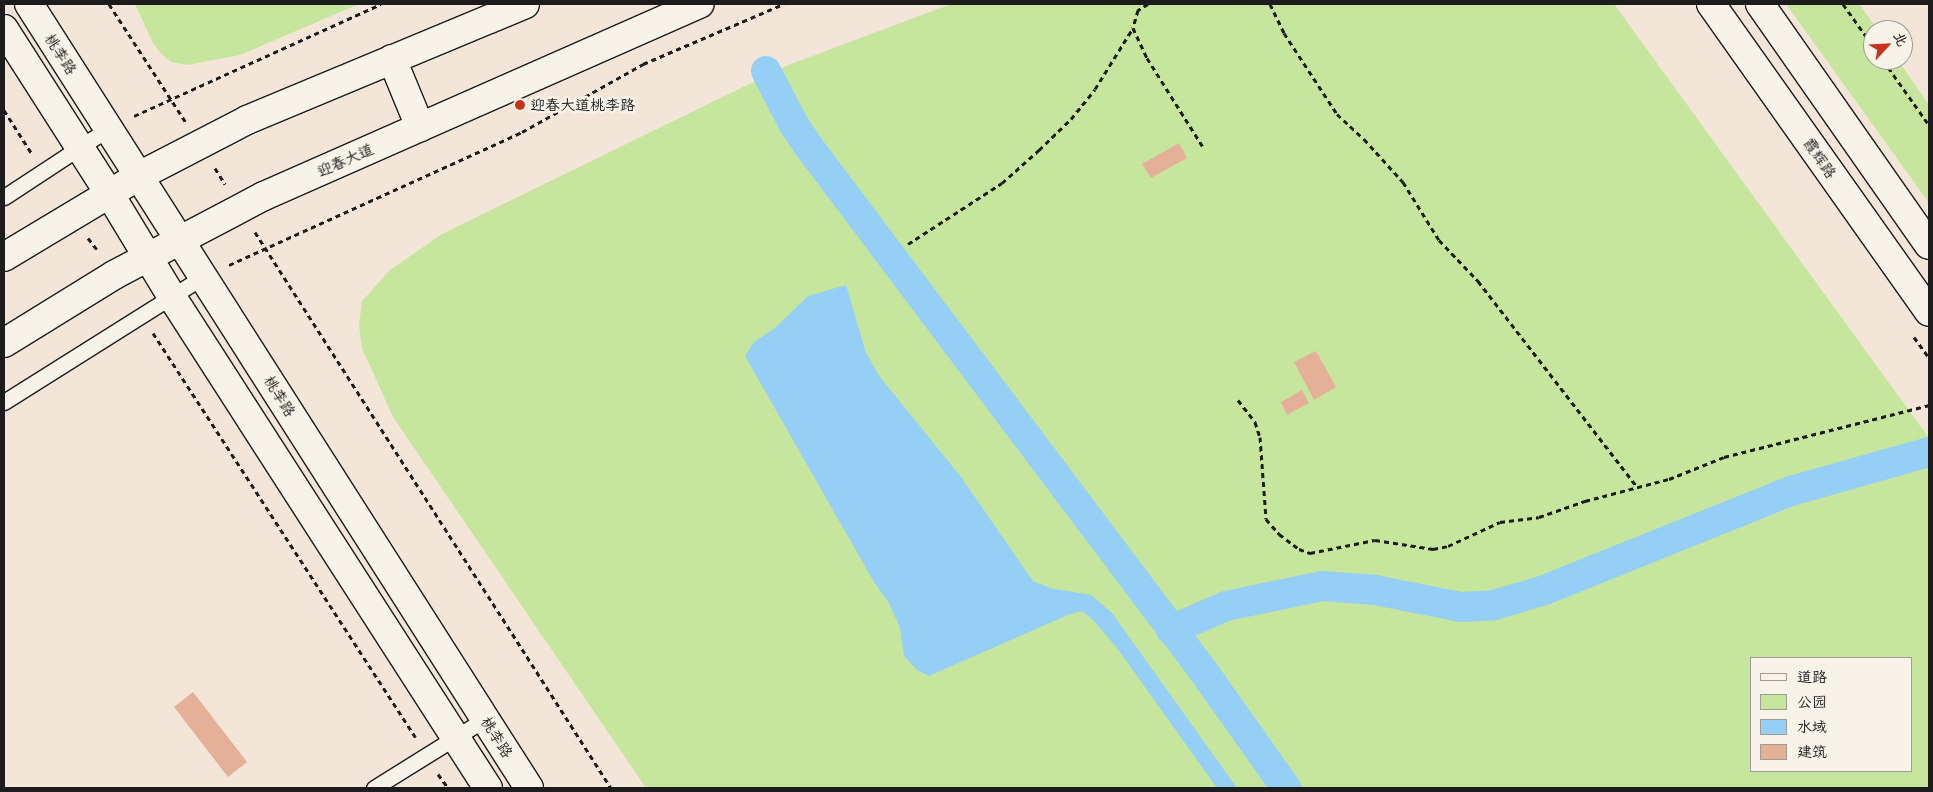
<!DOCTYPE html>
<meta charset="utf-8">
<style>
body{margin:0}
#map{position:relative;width:1933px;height:792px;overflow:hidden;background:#f3e6d8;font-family:"Patrick Hand","LXGW WenKai TC",sans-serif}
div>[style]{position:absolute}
.green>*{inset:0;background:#c6e69e}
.water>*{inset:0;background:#95cff5}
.canal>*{height:30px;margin:-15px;padding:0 15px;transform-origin:15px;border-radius:15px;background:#95cff5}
.building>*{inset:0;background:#e4b098}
.path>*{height:3px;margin-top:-1.5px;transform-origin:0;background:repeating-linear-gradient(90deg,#1c1c1c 0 5px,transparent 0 9px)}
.roads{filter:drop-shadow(1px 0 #1c1c1c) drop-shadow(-1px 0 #1c1c1c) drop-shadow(0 1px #1c1c1c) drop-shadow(0 -1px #1c1c1c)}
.service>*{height:15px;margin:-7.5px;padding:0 7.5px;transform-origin:7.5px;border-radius:7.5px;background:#f7f3e8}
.tertiary>*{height:28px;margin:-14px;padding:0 14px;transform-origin:14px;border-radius:14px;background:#f7f3e8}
.secondary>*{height:28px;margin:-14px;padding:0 14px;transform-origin:14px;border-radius:14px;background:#f7f3e8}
.dots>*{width:14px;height:14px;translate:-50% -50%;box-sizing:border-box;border:2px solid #f7f3e8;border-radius:50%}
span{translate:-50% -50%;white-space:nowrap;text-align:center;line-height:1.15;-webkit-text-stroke:5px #f7f3e8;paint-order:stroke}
.street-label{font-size:15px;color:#1c1c1c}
.poi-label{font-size:15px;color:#1c1c1c}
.left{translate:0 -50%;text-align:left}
.frame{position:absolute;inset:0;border:5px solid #1c1c1c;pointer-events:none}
.legend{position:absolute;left:1750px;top:657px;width:162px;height:115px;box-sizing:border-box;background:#f7f3e8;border:1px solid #9f9d96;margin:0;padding:6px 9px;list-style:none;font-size:15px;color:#1c1c1c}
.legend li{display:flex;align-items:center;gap:10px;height:25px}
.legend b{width:25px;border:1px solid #9f9d96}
.north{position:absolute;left:1863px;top:20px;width:50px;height:50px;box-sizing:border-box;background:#f7f3e8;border:1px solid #9f9d96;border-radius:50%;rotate:65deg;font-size:14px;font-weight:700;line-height:20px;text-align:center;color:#1c1c1c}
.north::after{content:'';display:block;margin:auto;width:18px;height:22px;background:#c8321e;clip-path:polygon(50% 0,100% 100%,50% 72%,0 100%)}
</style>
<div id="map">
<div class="green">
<i style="clip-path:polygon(135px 4px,359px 4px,240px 55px,187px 65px,171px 62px,162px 55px,153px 43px)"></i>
<i style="clip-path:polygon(evenodd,951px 4px,1614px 4px,1929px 438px,1929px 788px,646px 788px,393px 417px,362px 348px,359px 326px,362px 301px,390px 270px,442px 234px,786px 66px,951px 4px,1752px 658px,1912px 658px,1912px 771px,1752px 771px,1752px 658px)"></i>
<i style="clip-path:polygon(1786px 4px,1859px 4px,1878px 30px,1873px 30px,1873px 60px,1898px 60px,1929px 105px,1929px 203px)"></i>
</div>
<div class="water">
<i style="clip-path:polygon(846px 285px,866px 353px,880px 377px,961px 477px,1033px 581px,1050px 588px,1091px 595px,1112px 613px,1237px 788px,1217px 788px,1117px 648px,1093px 620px,1082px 611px,1070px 614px,929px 676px,917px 670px,904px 656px,900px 628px,889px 603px,874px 582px,745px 356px,754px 342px,775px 328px,808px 296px)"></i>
</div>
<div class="canal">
<i style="left:766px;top:71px;width:61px;rotate:62.6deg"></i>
<i style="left:794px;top:125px;width:27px;rotate:56deg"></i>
<i style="left:809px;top:147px;width:657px;rotate:53.04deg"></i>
<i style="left:1204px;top:672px;width:142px;rotate:54.7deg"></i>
<i style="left:1171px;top:630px;width:60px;rotate:-23.6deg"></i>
<i style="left:1226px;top:606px;width:98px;rotate:-11.8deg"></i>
<i style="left:1322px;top:586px;width:53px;rotate:4.3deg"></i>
<i style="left:1375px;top:590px;width:88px;rotate:11.2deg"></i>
<i style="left:1461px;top:607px;width:33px;rotate:-3deg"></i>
<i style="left:1494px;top:605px;width:50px;rotate:-16.3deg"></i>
<i style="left:1542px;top:591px;width:268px;rotate:-21.9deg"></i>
<i style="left:1791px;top:491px;width:143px;rotate:-15.8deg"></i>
</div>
<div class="building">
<i style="clip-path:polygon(1179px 143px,1187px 158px,1151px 178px,1142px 164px)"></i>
<i style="clip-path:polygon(1316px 351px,1336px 387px,1314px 400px,1294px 362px)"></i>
<i style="clip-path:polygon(1302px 390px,1309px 403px,1287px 415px,1281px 402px)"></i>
<i style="clip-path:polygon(193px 692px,247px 762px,228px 777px,174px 707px)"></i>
</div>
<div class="path">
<i style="left:109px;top:4px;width:140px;rotate:57deg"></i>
<i style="left:1148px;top:4px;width:12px;rotate:149deg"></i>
<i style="left:1138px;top:10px;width:19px;rotate:106deg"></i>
<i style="left:1133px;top:28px;width:33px;rotate:65deg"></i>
<i style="left:1147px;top:58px;width:105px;rotate:57.8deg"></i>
<i style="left:1270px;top:4px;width:32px;rotate:64deg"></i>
<i style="left:1284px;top:33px;width:97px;rotate:56.8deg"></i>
<i style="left:1337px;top:114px;width:37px;rotate:43deg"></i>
<i style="left:1364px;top:139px;width:58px;rotate:47.8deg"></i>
<i style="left:1403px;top:182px;width:68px;rotate:58.2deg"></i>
<i style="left:1439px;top:240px;width:57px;rotate:46.4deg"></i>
<i style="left:1478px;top:281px;width:260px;rotate:52.3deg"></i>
<i style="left:1843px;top:4px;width:52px;rotate:54.5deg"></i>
<i style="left:1883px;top:60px;width:80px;rotate:54.7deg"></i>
<i style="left:4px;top:110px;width:52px;rotate:57.5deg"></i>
<i style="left:134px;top:116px;width:271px;rotate:-24.4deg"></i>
<i style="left:215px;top:168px;width:19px;rotate:58deg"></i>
<i style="left:255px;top:232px;width:660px;rotate:57.37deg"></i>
<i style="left:88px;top:238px;width:16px;rotate:52deg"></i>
<i style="left:908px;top:244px;width:112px;rotate:-33deg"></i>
<i style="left:1002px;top:183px;width:50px;rotate:-41.7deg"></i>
<i style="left:1039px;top:150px;width:45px;rotate:-44.1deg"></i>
<i style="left:1071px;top:119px;width:38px;rotate:-51deg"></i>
<i style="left:1095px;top:89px;width:72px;rotate:-58.1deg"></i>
<i style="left:229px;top:265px;width:322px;rotate:-24.4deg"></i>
<i style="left:522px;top:132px;width:139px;rotate:-29.3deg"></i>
<i style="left:643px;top:64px;width:153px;rotate:-23.1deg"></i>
<i style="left:153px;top:333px;width:482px;rotate:57deg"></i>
<i style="left:1914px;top:337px;width:26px;rotate:54deg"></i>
<i style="left:1238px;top:400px;width:28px;rotate:52deg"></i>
<i style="left:1255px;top:422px;width:16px;rotate:72deg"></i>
<i style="left:1260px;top:437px;width:82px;rotate:85.8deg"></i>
<i style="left:1266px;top:519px;width:20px;rotate:49deg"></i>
<i style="left:1279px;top:534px;width:25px;rotate:37deg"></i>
<i style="left:1299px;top:549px;width:12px;rotate:20deg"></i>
<i style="left:1310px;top:553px;width:66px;rotate:-11.3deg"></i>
<i style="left:1375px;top:540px;width:59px;rotate:8.8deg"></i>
<i style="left:1433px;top:549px;width:15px;rotate:-11deg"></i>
<i style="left:1448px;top:546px;width:57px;rotate:-24.8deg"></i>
<i style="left:1500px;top:522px;width:39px;rotate:-7deg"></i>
<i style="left:1539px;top:517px;width:49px;rotate:-19.2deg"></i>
<i style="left:1585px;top:501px;width:87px;rotate:-14.7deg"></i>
<i style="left:1669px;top:479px;width:59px;rotate:-21.8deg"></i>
<i style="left:1724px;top:457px;width:211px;rotate:-14.2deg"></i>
<i style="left:438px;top:774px;width:17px;rotate:54deg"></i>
</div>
<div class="roads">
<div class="service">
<i style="left:4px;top:197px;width:126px;rotate:-33.3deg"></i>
<i style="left:4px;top:402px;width:236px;rotate:-32.2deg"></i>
<i style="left:374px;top:788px;width:131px;rotate:-31.9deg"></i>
</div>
<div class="tertiary">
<i style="left:1711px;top:4px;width:377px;rotate:54.7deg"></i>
<i style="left:1760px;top:4px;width:294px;rotate:55deg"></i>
</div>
<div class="secondary">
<i style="left:29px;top:4px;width:930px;rotate:57.47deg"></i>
<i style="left:4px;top:29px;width:195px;rotate:57.4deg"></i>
<i style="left:109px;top:193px;width:122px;rotate:58.8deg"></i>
<i style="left:172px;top:297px;width:584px;rotate:57.24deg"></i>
<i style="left:392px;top:59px;width:74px;rotate:67.6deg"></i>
<i style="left:4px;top:257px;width:157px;rotate:-31deg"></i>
<i style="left:139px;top:176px;width:122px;rotate:-27.4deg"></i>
<i style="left:247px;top:120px;width:301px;rotate:-22.6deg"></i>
<i style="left:4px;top:343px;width:129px;rotate:-31.7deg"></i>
<i style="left:114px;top:275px;width:170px;rotate:-27.8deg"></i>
<i style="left:264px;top:196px;width:476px;rotate:-23.8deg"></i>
</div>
</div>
<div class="dots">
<i style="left:520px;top:105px;background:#c8321e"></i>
</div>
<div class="street-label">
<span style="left:61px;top:54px;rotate:57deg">桃李路</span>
<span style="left:1820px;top:158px;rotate:55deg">霞辉路</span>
<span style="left:345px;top:160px;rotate:-24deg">迎春大道</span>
<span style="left:280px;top:396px;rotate:58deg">桃李路</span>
<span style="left:497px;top:737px;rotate:58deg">桃李路</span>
</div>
<div class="poi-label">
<span class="left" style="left:530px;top:105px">迎春大道桃李路</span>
</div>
<div class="frame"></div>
<ul class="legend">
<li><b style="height:6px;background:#f7f3e8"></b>道路</li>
<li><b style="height:14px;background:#c6e69e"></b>公园</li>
<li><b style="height:14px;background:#95cff5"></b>水域</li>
<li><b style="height:14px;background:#e4b098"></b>建筑</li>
</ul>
<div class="north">北</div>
</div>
